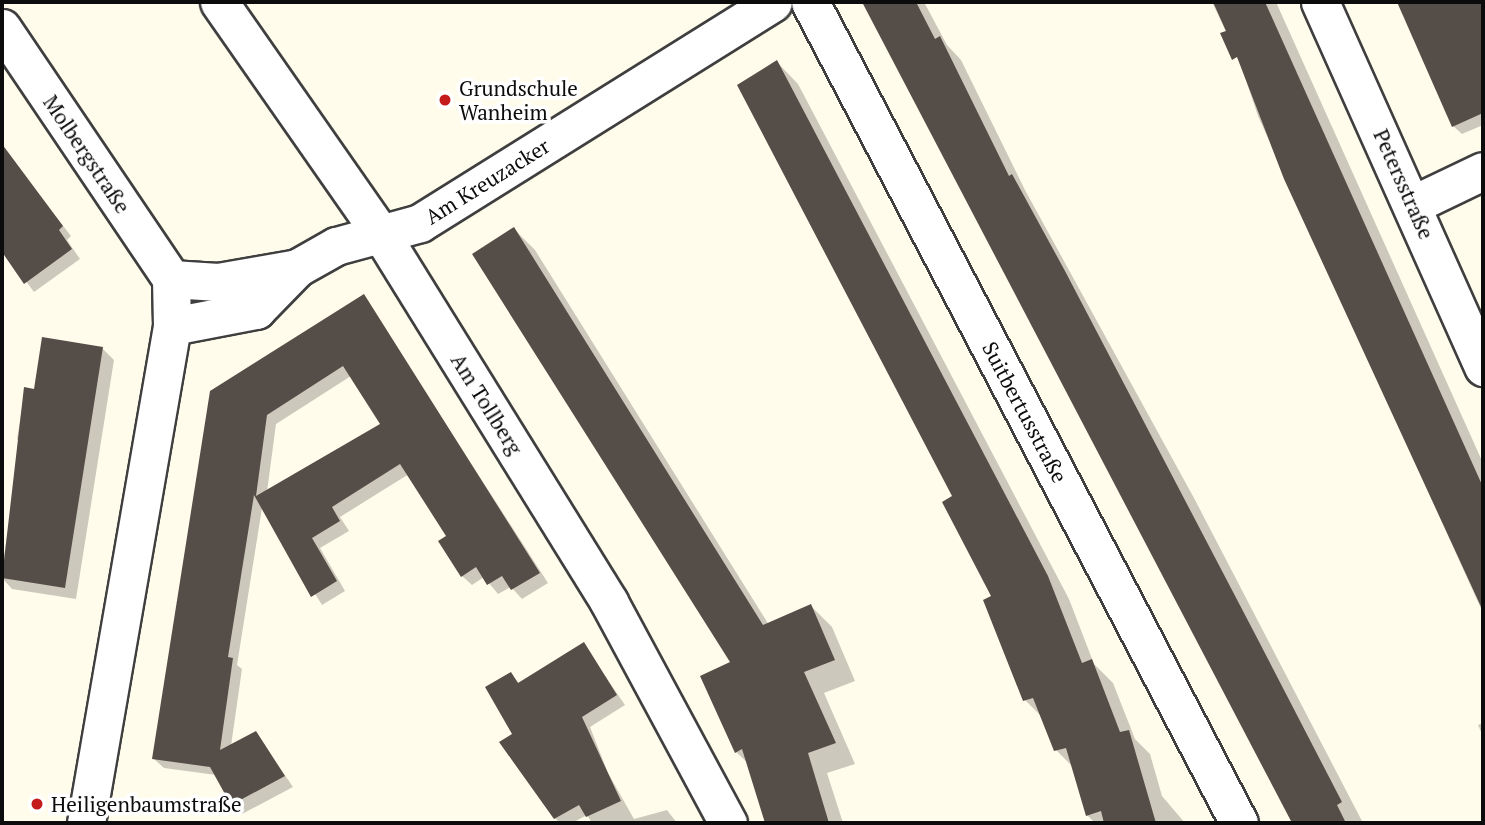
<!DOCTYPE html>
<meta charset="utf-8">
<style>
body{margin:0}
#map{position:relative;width:1485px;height:825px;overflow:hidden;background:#fffceb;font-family:"PT Serif",serif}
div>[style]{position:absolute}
.shadow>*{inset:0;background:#0003}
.building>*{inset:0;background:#554e48}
.roads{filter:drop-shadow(2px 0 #3f3f3f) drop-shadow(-2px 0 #3f3f3f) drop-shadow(0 2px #3f3f3f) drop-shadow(0 -2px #3f3f3f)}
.minor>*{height:37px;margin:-18.5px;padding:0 18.5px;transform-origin:18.5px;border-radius:18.5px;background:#fff}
.dots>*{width:19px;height:19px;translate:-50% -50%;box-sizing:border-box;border:4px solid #fff;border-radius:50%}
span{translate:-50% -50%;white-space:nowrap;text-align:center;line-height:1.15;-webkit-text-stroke:7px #fff;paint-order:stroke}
.poi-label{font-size:21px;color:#0c0c0c}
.left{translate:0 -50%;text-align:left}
.street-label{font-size:21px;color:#0c0c0c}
.frame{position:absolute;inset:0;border:4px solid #0c0c0c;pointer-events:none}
</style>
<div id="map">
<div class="shadow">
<i style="clip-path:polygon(873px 2px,924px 2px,947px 45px,961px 60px,1025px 190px,1194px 498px,1363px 823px,1294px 823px,866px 6px)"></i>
<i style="clip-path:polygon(1212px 2px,1276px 2px,1483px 463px,1483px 613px,1258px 116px,1238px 57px)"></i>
<i style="clip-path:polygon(1400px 2px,1483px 2px,1483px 125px,1462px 134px,1453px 126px)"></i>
<i style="clip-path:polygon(777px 62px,798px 84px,1069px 599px,1094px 664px,1113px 683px,1135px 739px,1150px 754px,1162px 796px,1185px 823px,1095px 823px,1087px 815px,1074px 768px,1056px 750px,1044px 719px,1025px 700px,994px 597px,955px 496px)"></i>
<i style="clip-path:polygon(2px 147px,71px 236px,67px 240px,80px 259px,34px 292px,2px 249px)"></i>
<i style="clip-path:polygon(514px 229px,535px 250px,769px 625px,811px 606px,832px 627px,855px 681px,824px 693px,855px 764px,827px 773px,843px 823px,767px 823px,749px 764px,736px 752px,733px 663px)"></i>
<i style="clip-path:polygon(evenodd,364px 297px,548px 583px,522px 599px,511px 587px,498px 594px,484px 577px,472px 585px,462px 576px,448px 536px,409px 474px,340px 517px,349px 531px,320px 548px,345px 591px,322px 605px,262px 508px,237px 665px,242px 669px,231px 746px,256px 733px,293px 787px,242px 814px,216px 775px,164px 768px,154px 759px,212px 392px,364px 297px,351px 376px,382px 425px,267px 492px,276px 424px,351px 376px)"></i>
<i style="clip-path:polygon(102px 348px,114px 360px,76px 599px,12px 589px,2px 578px,2px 570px,21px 444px,17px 439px,25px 389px,36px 391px)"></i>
<i style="clip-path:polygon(584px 645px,625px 705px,590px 727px,608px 773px,634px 819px,667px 810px,677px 823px,592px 823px,587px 815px,572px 823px,560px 823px,555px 818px,514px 734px,510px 674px,520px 684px)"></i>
<i style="clip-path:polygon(1483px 723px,1483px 736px,1478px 725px)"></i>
</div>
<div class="building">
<i style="clip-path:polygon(862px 2px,916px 2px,935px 39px,940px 36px,1009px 176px,1012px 174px,1065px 271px,1255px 634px,1342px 802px,1337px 805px,1346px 823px,1292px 823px)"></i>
<i style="clip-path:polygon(1213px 2px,1265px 2px,1483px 487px,1483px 611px,1284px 179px,1237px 57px,1232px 60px,1220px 33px,1226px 31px)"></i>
<i style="clip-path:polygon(1397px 2px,1483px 2px,1483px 113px,1452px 127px)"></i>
<i style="clip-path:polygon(777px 60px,1048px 576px,1082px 663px,1092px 659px,1120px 732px,1129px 730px,1156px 823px,1104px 823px,1101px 811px,1086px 816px,1066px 748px,1054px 751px,1033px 698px,1023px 701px,983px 600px,991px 596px,942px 502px,952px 496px,737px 85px)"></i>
<i style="clip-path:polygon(2px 144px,63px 226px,59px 230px,72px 249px,24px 284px,2px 252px)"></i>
<i style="clip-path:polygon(514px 227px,763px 625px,811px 604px,835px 660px,804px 672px,836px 743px,808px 753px,829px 823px,765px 823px,742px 749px,735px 753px,700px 676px,730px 662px,472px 254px)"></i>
<i style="clip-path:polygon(evenodd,364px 294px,540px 573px,511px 590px,502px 576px,487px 585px,476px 567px,461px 577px,438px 541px,446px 536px,400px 464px,332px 507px,340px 521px,312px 538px,337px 581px,311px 597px,254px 495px,228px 657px,233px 658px,220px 750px,256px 731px,285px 776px,231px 805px,210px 767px,152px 759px,210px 391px,364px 294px,343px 366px,380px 424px,256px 496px,267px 415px,343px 366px)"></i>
<i style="clip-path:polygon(42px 337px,103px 347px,65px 588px,2px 578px,24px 387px,34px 389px)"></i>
<i style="clip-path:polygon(584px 642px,617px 695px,582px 717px,621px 801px,586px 817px,579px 805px,554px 819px,499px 742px,512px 734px,485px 687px,511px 672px,518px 683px)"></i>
</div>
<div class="roads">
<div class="minor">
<i style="left:219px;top:2px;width:283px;rotate:55.1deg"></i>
<i style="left:381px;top:234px;width:433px;rotate:58.2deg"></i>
<i style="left:609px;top:602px;width:251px;rotate:61.7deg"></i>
<i style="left:810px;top:2px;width:926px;rotate:62.41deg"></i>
<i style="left:1320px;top:2px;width:400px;rotate:65.9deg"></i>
<i style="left:2px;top:28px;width:303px;rotate:56deg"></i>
<i style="left:1414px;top:204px;width:76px;rotate:-25.6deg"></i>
<i style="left:171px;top:279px;width:47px;rotate:3.7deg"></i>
<i style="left:218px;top:282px;width:80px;rotate:-10deg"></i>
<i style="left:172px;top:326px;width:86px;rotate:-10.8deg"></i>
<i style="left:256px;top:310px;width:59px;rotate:-45.7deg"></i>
<i style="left:297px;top:268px;width:45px;rotate:-29.4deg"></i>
<i style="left:336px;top:246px;width:87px;rotate:-15.3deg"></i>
<i style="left:420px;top:223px;width:416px;rotate:-32deg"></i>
<i style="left:86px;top:823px;width:504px;rotate:-80.18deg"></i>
<i style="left:172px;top:326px;width:47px;rotate:-91.2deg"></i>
</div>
</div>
<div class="dots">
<i style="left:445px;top:100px;background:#c51b1b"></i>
<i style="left:37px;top:804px;background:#c51b1b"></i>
</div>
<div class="poi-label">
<span class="left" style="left:459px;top:100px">Grundschule<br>Wanheim</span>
<span class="left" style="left:51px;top:804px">Heiligenbaumstraße</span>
</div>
<div class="street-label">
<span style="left:87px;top:154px;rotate:56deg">Molbergstraße</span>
<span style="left:487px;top:181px;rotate:-32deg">Am Kreuzacker</span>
<span style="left:1404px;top:184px;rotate:66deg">Petersstraße</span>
<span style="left:487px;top:404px;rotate:58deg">Am Tollberg</span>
<span style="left:1025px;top:412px;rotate:62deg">Suitbertusstraße</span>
</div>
<div class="frame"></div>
</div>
